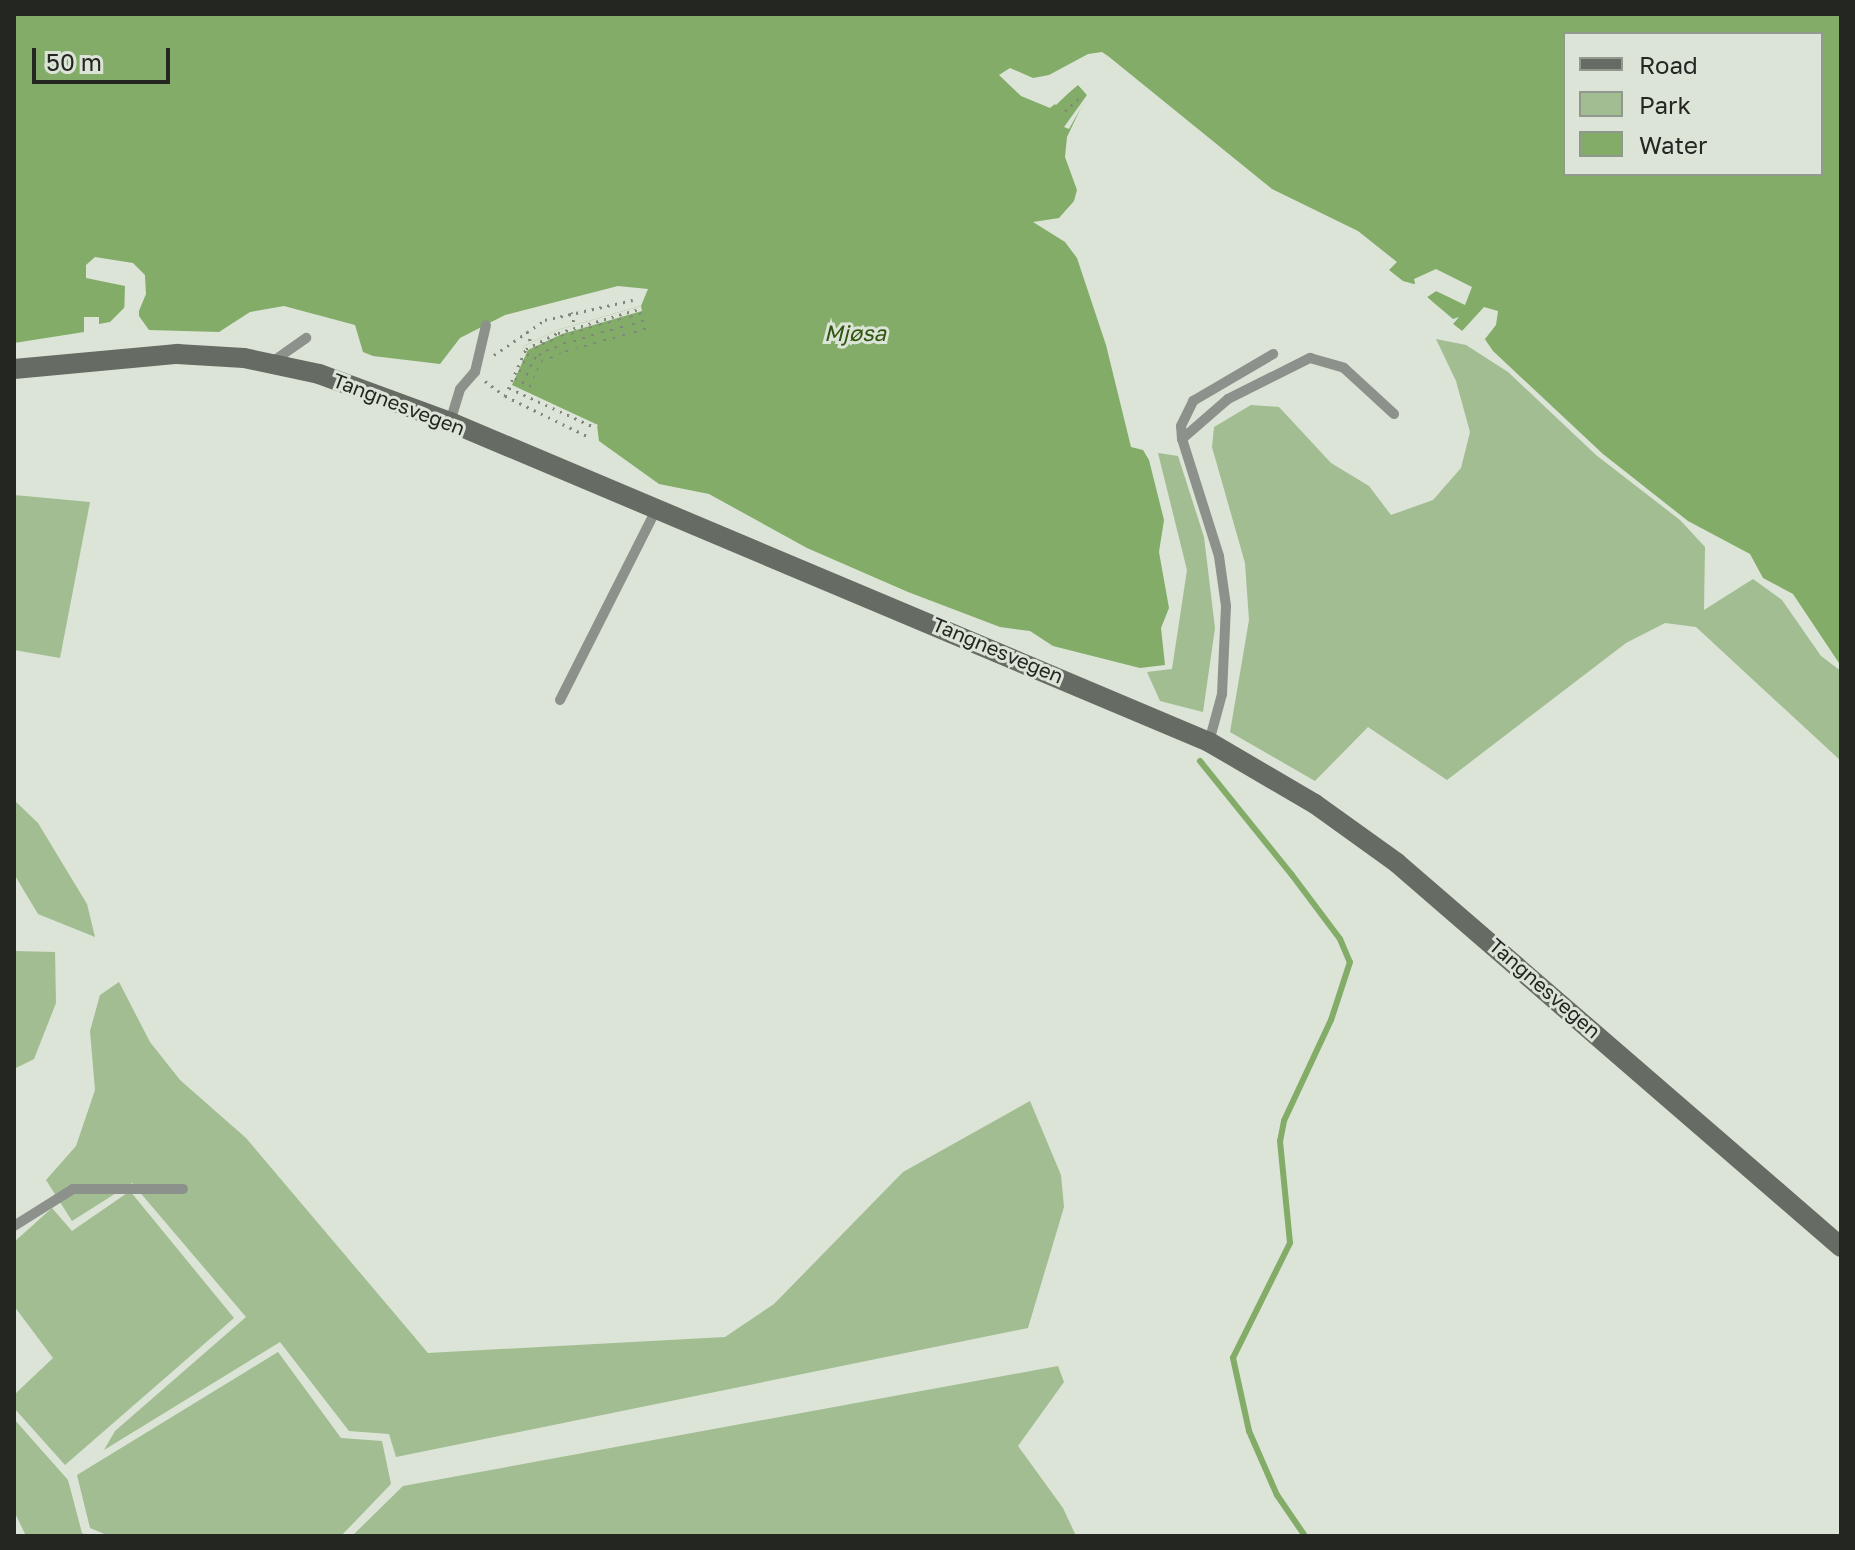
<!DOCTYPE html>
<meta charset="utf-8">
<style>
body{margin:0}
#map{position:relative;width:1855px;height:1550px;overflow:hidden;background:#dbe4d6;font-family:"Golos Text",sans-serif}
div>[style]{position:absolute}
.green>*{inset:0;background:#a1bd91}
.water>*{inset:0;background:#82ac68}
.pier>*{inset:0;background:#dbe4d6}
.stream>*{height:6px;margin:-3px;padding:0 3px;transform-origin:3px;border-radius:3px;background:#82ac68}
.path>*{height:3px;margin-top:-1.5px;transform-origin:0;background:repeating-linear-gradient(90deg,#81877d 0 2px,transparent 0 8px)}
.lane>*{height:10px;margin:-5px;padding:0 5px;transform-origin:5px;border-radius:5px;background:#8d918b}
.secondary>*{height:20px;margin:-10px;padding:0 10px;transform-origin:10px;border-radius:10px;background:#666b63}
span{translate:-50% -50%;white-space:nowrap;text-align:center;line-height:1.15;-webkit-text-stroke:6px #dbe4d6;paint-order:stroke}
.street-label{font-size:20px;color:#232621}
.water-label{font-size:22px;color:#2f550e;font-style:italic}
.frame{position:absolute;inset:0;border:16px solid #232621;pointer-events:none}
.legend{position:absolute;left:1563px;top:32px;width:260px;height:144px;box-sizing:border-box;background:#dbe4d6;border:2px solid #91988e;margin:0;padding:10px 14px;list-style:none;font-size:24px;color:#232621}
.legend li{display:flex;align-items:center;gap:16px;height:40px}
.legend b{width:40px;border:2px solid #91988e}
.scale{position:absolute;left:32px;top:48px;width:138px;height:36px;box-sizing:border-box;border:4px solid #232621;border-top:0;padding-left:10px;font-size:24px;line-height:28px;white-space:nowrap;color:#232621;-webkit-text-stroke:6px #dbe4d6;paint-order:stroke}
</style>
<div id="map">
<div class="green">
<i style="clip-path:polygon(1436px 339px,1466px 345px,1508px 372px,1596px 455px,1680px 520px,1705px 547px,1704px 610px,1753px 579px,1782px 600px,1821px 656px,1841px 671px,1841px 761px,1696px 627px,1665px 623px,1626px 643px,1447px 780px,1368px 727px,1315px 781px,1230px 732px,1249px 620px,1245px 563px,1212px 447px,1214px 427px,1251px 405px,1279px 407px,1331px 463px,1369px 486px,1391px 515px,1433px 500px,1461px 468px,1470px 432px,1456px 381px)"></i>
<i style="clip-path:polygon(1158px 453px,1178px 456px,1204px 537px,1215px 628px,1203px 712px,1160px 701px,1147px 672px,1172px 669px,1187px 570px)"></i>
<i style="clip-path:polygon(14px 495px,90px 502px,60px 658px,14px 650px)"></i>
<i style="clip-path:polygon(14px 800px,38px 823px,87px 904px,95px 937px,38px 914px,14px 874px)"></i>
<i style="clip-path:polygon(14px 951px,55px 952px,56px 1003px,34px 1059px,14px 1069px)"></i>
<i style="clip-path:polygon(119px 982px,150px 1042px,180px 1080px,246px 1138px,428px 1353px,725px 1337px,774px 1304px,903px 1172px,1030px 1101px,1061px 1175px,1064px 1207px,1028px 1328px,396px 1457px,389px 1434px,349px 1431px,280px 1342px,104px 1450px,115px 1431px,246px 1317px,132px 1183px,72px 1221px,46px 1180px,76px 1146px,95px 1090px,90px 1031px,100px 995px)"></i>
<i style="clip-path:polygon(130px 1191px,234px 1318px,65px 1465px,14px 1408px,14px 1395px,53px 1358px,14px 1306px,14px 1242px,52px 1208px,72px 1231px)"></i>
<i style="clip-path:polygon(278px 1352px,341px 1438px,382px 1441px,391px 1484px,341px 1536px,109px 1536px,90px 1528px,77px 1475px)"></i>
<i style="clip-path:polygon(1058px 1366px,1064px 1382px,1018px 1446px,1063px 1508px,1076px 1536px,352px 1536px,403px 1486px)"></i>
<i style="clip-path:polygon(14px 1419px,68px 1480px,82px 1533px,87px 1536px,26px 1536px,14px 1511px)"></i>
</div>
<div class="water">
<i style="clip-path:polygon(evenodd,14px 14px,1841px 14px,1841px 666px,1793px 594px,1763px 578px,1750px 554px,1688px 521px,1603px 454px,1493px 351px,1482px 335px,1485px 320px,1463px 332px,1453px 324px,1427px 297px,1436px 291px,1456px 297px,1434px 277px,1414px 284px,1403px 281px,1389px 270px,1397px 262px,1358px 231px,1272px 189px,1108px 56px,1087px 58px,1036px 92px,1056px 105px,1078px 84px,1087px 95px,1067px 137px,1065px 157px,1077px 190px,1074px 201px,1059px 218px,1033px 222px,1065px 242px,1077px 258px,1106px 345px,1131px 447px,1143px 450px,1149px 460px,1164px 520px,1159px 552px,1169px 608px,1161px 628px,1165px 665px,1140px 668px,1053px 646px,1030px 631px,1000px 627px,908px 592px,807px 548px,709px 494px,659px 484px,599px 441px,597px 425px,511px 386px,524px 346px,557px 330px,641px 306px,648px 289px,618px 286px,505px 315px,460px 338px,440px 364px,373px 356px,363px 352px,355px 325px,284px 306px,250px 312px,219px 332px,149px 330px,139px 316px,139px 286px,129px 282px,129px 303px,110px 322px,99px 324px,99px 317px,84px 317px,84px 332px,14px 343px,14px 14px,1565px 34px,1821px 34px,1821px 174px,1565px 174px,1565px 34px)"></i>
</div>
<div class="pier">
<i style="clip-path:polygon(1102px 52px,1108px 56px,1077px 66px,1069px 79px,1044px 92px,1056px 100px,1077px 80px,1090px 92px,1069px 129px,1064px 127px,1087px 95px,1078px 85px,1050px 108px,1021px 96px,999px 75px,1010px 68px,1033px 78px,1049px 75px,1088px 54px)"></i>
<i style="clip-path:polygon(95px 257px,133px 263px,145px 275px,146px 294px,136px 318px,133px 283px,133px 304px,124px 317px,125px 286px,86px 278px,86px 265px)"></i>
<i style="clip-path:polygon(1436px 269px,1472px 287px,1465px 305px,1436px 291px,1427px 297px,1453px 319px,1459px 317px,1453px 324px,1462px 331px,1484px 307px,1498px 311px,1496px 325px,1485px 339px,1478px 335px,1483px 324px,1459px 335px,1425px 302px,1424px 295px,1442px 284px,1416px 287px,1414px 279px)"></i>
<i style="clip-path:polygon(641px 306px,642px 311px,562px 334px,528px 350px,512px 385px,598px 425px,595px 430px,508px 388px,524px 346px,557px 330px)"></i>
</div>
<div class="stream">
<i style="left:1200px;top:761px;width:146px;rotate:51.1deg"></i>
<i style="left:1292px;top:875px;width:80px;rotate:53.1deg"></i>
<i style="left:1340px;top:939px;width:25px;rotate:67deg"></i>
<i style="left:1350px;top:962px;width:61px;rotate:108.1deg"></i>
<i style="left:1331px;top:1020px;width:111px;rotate:115deg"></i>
<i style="left:1284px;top:1121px;width:20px;rotate:101deg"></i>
<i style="left:1280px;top:1141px;width:102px;rotate:84.4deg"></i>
<i style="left:1290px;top:1243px;width:128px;rotate:116.4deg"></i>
<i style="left:1233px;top:1358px;width:75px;rotate:77.6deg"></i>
<i style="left:1249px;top:1431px;width:70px;rotate:66.4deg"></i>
<i style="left:1277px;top:1495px;width:50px;rotate:55.7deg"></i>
</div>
<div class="path">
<i style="left:1065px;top:111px;width:24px;rotate:-42deg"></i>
<i style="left:571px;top:312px;width:16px;rotate:75deg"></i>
<i style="left:640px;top:312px;width:20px;rotate:75deg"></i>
<i style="left:631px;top:315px;width:18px;rotate:74deg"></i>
<i style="left:619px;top:318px;width:18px;rotate:74deg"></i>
<i style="left:609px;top:321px;width:21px;rotate:73deg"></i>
<i style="left:600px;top:323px;width:23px;rotate:75deg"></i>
<i style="left:590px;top:326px;width:22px;rotate:74deg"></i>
<i style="left:581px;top:329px;width:18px;rotate:74deg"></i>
<i style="left:527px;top:331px;width:16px;rotate:72deg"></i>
<i style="left:572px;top:332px;width:17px;rotate:73deg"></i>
<i style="left:562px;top:334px;width:22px;rotate:74deg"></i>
<i style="left:551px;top:339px;width:17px;rotate:59deg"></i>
<i style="left:543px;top:342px;width:18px;rotate:61deg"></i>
<i style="left:536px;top:346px;width:16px;rotate:63deg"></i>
<i style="left:527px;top:354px;width:17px;rotate:24deg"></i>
<i style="left:494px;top:355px;width:62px;rotate:-34.5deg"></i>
<i style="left:545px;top:320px;width:90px;rotate:-12.8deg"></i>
<i style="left:523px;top:361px;width:17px;rotate:28deg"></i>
<i style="left:519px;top:370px;width:17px;rotate:24deg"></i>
<i style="left:515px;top:378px;width:18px;rotate:27deg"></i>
<i style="left:485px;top:381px;width:25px;rotate:37deg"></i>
<i style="left:505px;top:396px;width:51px;rotate:-65.9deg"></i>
<i style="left:526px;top:349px;width:36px;rotate:-27deg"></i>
<i style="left:558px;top:333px;width:84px;rotate:-16.5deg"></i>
<i style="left:509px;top:388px;width:94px;rotate:24.6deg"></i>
<i style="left:505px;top:396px;width:91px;rotate:26deg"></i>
</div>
<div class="lane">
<i style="left:272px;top:362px;width:42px;rotate:-35.2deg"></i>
<i style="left:450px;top:422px;width:34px;rotate:-73deg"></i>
<i style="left:460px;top:389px;width:23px;rotate:-49deg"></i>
<i style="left:475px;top:372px;width:48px;rotate:-76.8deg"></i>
<i style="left:1182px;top:439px;width:13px;rotate:-94deg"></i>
<i style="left:1181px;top:426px;width:28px;rotate:-64deg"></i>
<i style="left:1193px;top:401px;width:93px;rotate:-30.4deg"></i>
<i style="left:560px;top:700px;width:215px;rotate:-63.2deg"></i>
<i style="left:1209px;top:742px;width:50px;rotate:-74.8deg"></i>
<i style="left:1222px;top:694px;width:88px;rotate:-87.4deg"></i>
<i style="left:1226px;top:606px;width:50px;rotate:-98deg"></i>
<i style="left:1219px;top:556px;width:123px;rotate:-107.5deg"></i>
<i style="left:1182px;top:439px;width:61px;rotate:-41deg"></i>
<i style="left:1228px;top:399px;width:92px;rotate:-26.6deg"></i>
<i style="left:1310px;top:358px;width:35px;rotate:16deg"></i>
<i style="left:1344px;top:368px;width:68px;rotate:42.6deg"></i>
<i style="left:14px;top:1226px;width:70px;rotate:-32.1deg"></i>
<i style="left:73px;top:1189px;width:110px"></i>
</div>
<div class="secondary">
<i style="left:14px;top:369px;width:164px;rotate:-5.3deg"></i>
<i style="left:177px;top:354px;width:67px;rotate:3.4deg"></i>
<i style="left:244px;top:358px;width:77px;rotate:12deg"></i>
<i style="left:319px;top:374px;width:140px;rotate:20.1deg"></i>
<i style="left:450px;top:422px;width:824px;rotate:22.86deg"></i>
<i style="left:1209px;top:742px;width:123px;rotate:30.3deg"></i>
<i style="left:1315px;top:804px;width:101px;rotate:35.7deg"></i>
<i style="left:1397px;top:863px;width:587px;rotate:40.86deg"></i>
</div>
<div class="street-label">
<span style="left:399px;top:404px;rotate:21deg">Tangnesvegen</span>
<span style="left:998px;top:650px;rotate:23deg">Tangnesvegen</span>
<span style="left:1545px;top:988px;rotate:41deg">Tangnesvegen</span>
</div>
<div class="water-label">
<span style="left:855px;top:333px">Mjøsa</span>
</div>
<div class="frame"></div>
<ul class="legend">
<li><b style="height:10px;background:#666b63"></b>Road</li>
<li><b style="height:22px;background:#a1bd91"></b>Park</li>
<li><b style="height:22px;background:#82ac68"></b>Water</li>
</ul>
<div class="scale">50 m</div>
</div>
